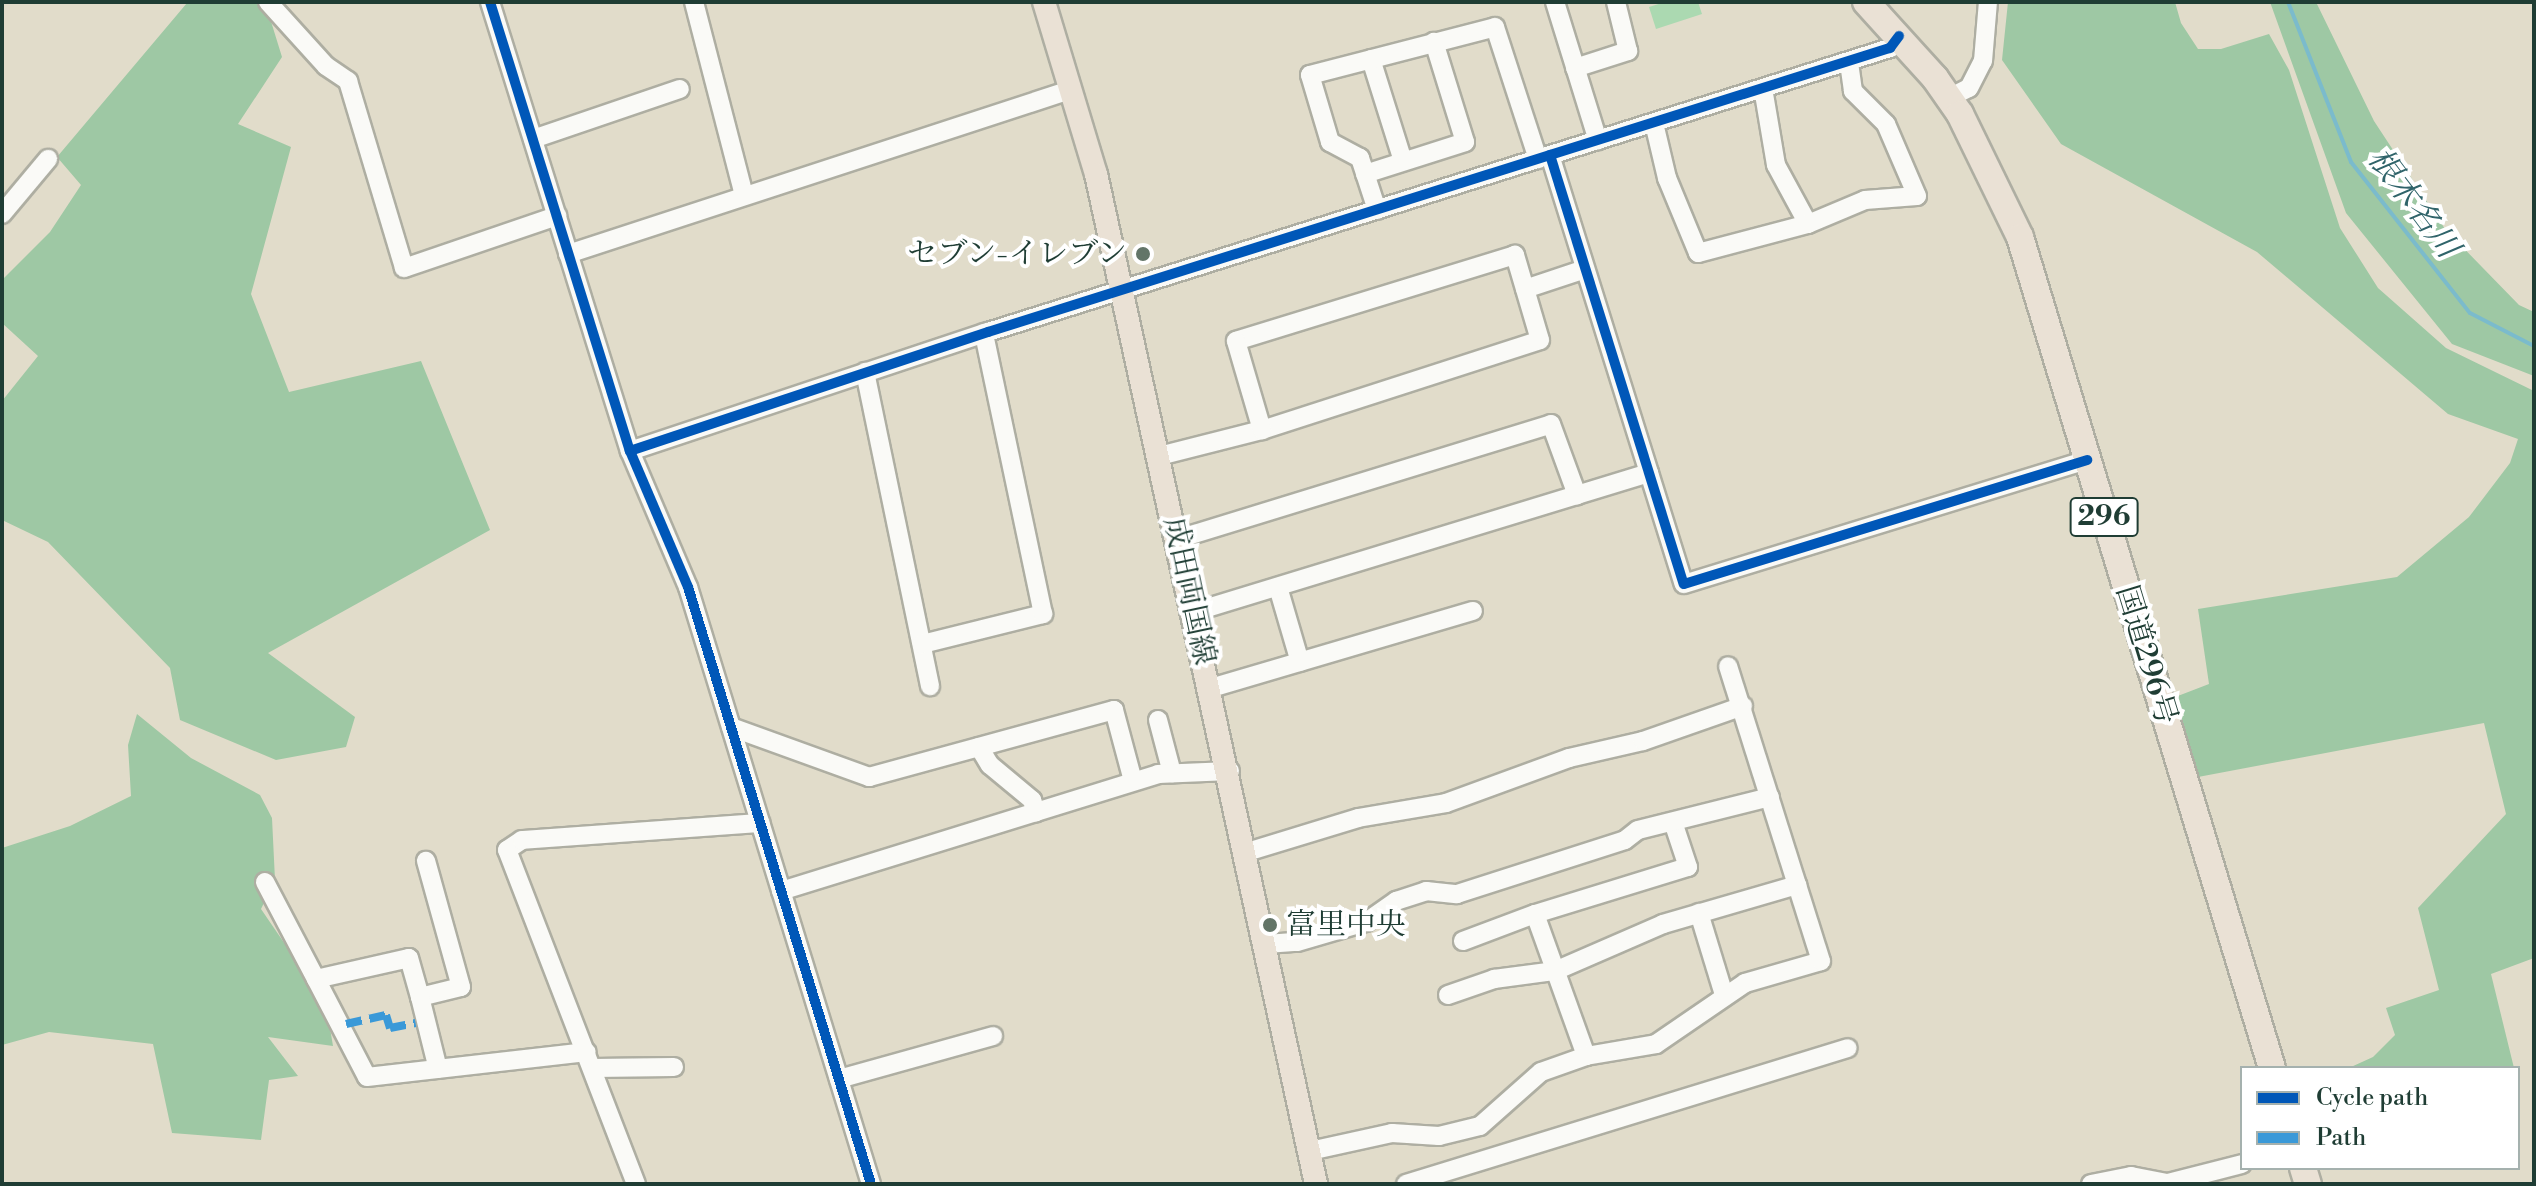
<!DOCTYPE html>
<meta charset="utf-8">
<style>
body{margin:0}
#map{position:relative;width:2536px;height:1186px;overflow:hidden;background:#e1dcca;font-family:"Libre Bodoni","Noto Serif JP",serif}
div>[style]{position:absolute}
.green>*{inset:0;background:#abd9b1}
.forest>*{inset:0;background:#9ec8a4}
.stream>*{height:4px;margin:-2px;padding:0 2px;transform-origin:2px;border-radius:2px;background:#7bbbcc}
.roads{filter:drop-shadow(2px 0 #aeaea2) drop-shadow(-2px 0 #aeaea2) drop-shadow(0 2px #aeaea2) drop-shadow(0 -2px #aeaea2)}
.minor>*{height:18px;margin:-9px;padding:0 9px;transform-origin:9px;border-radius:9px;background:#fafaf7}
.major>*{height:22px;margin:-11px;padding:0 11px;transform-origin:11px;border-radius:11px;background:#eae1d5}
.highway>*{height:26px;margin:-13px;padding:0 13px;transform-origin:13px;border-radius:13px;background:#eae1d5}
.quiet>*{height:8px;margin-top:-4px;transform-origin:0;background:repeating-linear-gradient(90deg,#3a99d8 0 16px,transparent 0 24px)}
.cycleway>*{height:10px;margin:-5px;padding:0 5px;transform-origin:5px;border-radius:5px;background:#0057b8}
.dots>*{width:22px;height:22px;translate:-50% -50%;box-sizing:border-box;border:4px solid #fff;border-radius:50%}
span{translate:-50% -50%;white-space:nowrap;text-align:center;line-height:1.15;-webkit-text-stroke:8px #fff;paint-order:stroke}
.shield-label span{padding:2px 6px;background:#fff;border:2px solid;border-radius:6px;-webkit-text-stroke-width:0}
.shield-label{font-size:28px;color:#1f3d34;font-weight:700}
.poi-label{font-size:30px;color:#1f3d34}
.right{translate:-100% -50%;text-align:right}
.left{translate:0 -50%;text-align:left}
.street-label{font-size:30px;color:#1f3d34}
.water-label{font-size:32px;color:#30646a;font-style:italic}
.frame{position:absolute;inset:0;border:4px solid #1f3d34;pointer-events:none}
.legend{position:absolute;left:2240px;top:1066px;width:280px;height:104px;box-sizing:border-box;background:#fff;border:2px solid #a5b1ae;margin:0;padding:10px 14px;list-style:none;font-size:24px;color:#1f3d34}
.legend li{display:flex;align-items:center;gap:16px;height:40px}
.legend b{width:40px;border:2px solid #a5b1ae}
</style>
<div id="map">
<div class="green">
<i style="clip-path:polygon(1665px 2px,1698px 2px,1702px 14px,1656px 29px,1649px 7px)"></i>
</div>
<div class="forest">
<i style="clip-path:polygon(265px 2px,282px 57px,238px 124px,291px 147px,251px 294px,289px 392px,421px 361px,490px 530px,268px 653px,355px 717px,346px 747px,276px 760px,180px 720px,170px 668px,48px 542px,2px 520px,2px 401px,38px 356px,2px 323px,2px 280px,50px 232px,81px 185px,57px 157px,187px 3px)"></i>
<i style="clip-path:polygon(2008px 2px,2175px 2px,2181px 23px,2198px 49px,2221px 49px,2269px 34px,2289px 70px,2340px 228px,2378px 288px,2446px 348px,2534px 391px,2534px 958px,2491px 974px,2514px 1068px,2351px 1067px,2373px 1057px,2395px 1035px,2386px 1008px,2439px 990px,2418px 908px,2506px 814px,2484px 723px,2198px 777px,2170px 699px,2209px 684px,2198px 609px,2397px 577px,2469px 517px,2510px 463px,2518px 439px,2448px 414px,2257px 252px,2061px 144px,2002px 60px)"></i>
<i style="clip-path:polygon(2270px 2px,2316px 2px,2374px 121px,2445px 229px,2519px 305px,2534px 312px,2534px 376px,2452px 344px,2346px 213px)"></i>
<i style="clip-path:polygon(137px 714px,191px 758px,260px 795px,272px 818px,275px 880px,261px 909px,302px 969px,329px 1022px,333px 1046px,268px 1037px,298px 1076px,269px 1080px,261px 1140px,172px 1133px,153px 1044px,49px 1032px,2px 1045px,2px 848px,70px 826px,131px 796px,128px 745px)"></i>
</div>
<div class="stream">
<i style="left:2288px;top:2px;width:172px;rotate:68.5deg"></i>
<i style="left:2351px;top:162px;width:192px;rotate:51.8deg"></i>
<i style="left:2470px;top:313px;width:72px;rotate:27.3deg"></i>
</div>
<div class="roads">
<div class="minor">
<i style="left:268px;top:2px;width:86px;rotate:47.8deg"></i>
<i style="left:326px;top:66px;width:27px;rotate:34deg"></i>
<i style="left:348px;top:81px;width:195px;rotate:73.3deg"></i>
<i style="left:404px;top:268px;width:162px;rotate:-18.8deg"></i>
<i style="left:490px;top:2px;width:470px;rotate:72.7deg"></i>
<i style="left:630px;top:451px;width:148px;rotate:66.9deg"></i>
<i style="left:688px;top:587px;width:624px;rotate:72.96deg"></i>
<i style="left:694px;top:2px;width:200px;rotate:75.5deg"></i>
<i style="left:1555px;top:2px;width:145px;rotate:72.8deg"></i>
<i style="left:1371px;top:59px;width:107px;rotate:72.6deg"></i>
<i style="left:1575px;top:68px;width:56px;rotate:-17.8deg"></i>
<i style="left:1628px;top:51px;width:50px;rotate:-103.8deg"></i>
<i style="left:1763px;top:88px;width:78px;rotate:80.4deg"></i>
<i style="left:1776px;top:165px;width:67px;rotate:61.5deg"></i>
<i style="left:1949px;top:98px;width:22px;rotate:-27deg"></i>
<i style="left:1969px;top:88px;width:30px;rotate:-63deg"></i>
<i style="left:1983px;top:61px;width:59px;rotate:-85.2deg"></i>
<i style="left:1654px;top:123px;width:57px;rotate:76.7deg"></i>
<i style="left:1667px;top:178px;width:81px;rotate:67.5deg"></i>
<i style="left:1698px;top:253px;width:114px;rotate:-14.8deg"></i>
<i style="left:1808px;top:224px;width:62px;rotate:-22.8deg"></i>
<i style="left:1865px;top:200px;width:52px;rotate:-4.4deg"></i>
<i style="left:1917px;top:196px;width:78px;rotate:-113.3deg"></i>
<i style="left:1886px;top:124px;width:47px;rotate:-135deg"></i>
<i style="left:1853px;top:91px;width:30px;rotate:-98deg"></i>
<i style="left:533px;top:139px;width:155px;rotate:-18.8deg"></i>
<i style="left:1550px;top:155px;width:449px;rotate:72.7deg"></i>
<i style="left:1684px;top:584px;width:422px;rotate:-17.1deg"></i>
<i style="left:1365px;top:174px;width:105px;rotate:-17.7deg"></i>
<i style="left:1465px;top:142px;width:105px;rotate:-107.2deg"></i>
<i style="left:1377px;top:210px;width:55px;rotate:-108.1deg"></i>
<i style="left:1360px;top:158px;width:34px;rotate:-152deg"></i>
<i style="left:1330px;top:142px;width:70px;rotate:-106.6deg"></i>
<i style="left:1310px;top:75px;width:191px;rotate:-14.5deg"></i>
<i style="left:1495px;top:27px;width:139px;rotate:72deg"></i>
<i style="left:2px;top:214px;width:72px;rotate:-50.1deg"></i>
<i style="left:568px;top:254px;width:528px;rotate:-18.09deg"></i>
<i style="left:1525px;top:289px;width:63px;rotate:-18.4deg"></i>
<i style="left:865px;top:372px;width:321px;rotate:78.3deg"></i>
<i style="left:630px;top:451px;width:377px;rotate:-18.4deg"></i>
<i style="left:988px;top:332px;width:946px;rotate:-17.48deg"></i>
<i style="left:1890px;top:48px;width:15px;rotate:-53deg"></i>
<i style="left:1159px;top:456px;width:106px;rotate:-14.2deg"></i>
<i style="left:1262px;top:430px;width:292px;rotate:-17.9deg"></i>
<i style="left:1540px;top:340px;width:89px;rotate:-106.4deg"></i>
<i style="left:1515px;top:255px;width:292px;rotate:162.9deg"></i>
<i style="left:1236px;top:341px;width:93px;rotate:73.7deg"></i>
<i style="left:1178px;top:539px;width:390px;rotate:-17.1deg"></i>
<i style="left:1551px;top:424px;width:76px;rotate:69.9deg"></i>
<i style="left:1278px;top:587px;width:78px;rotate:73.7deg"></i>
<i style="left:1194px;top:612px;width:476px;rotate:-17deg"></i>
<i style="left:922px;top:644px;width:125px;rotate:-13.9deg"></i>
<i style="left:1043px;top:614px;width:287px;rotate:-101.9deg"></i>
<i style="left:1211px;top:688px;width:273px;rotate:-16.4deg"></i>
<i style="left:1158px;top:720px;width:55px;rotate:75.2deg"></i>
<i style="left:731px;top:727px;width:147px;rotate:19.9deg"></i>
<i style="left:869px;top:777px;width:254px;rotate:-15.3deg"></i>
<i style="left:1114px;top:710px;width:73px;rotate:75deg"></i>
<i style="left:979px;top:747px;width:21px;rotate:59deg"></i>
<i style="left:990px;top:765px;width:55px;rotate:39.8deg"></i>
<i style="left:1032px;top:800px;width:13px;rotate:72deg"></i>
<i style="left:1247px;top:852px;width:116px;rotate:-17deg"></i>
<i style="left:1358px;top:818px;width:89px;rotate:-9.7deg"></i>
<i style="left:1446px;top:803px;width:131px;rotate:-20.1deg"></i>
<i style="left:1569px;top:758px;width:76px;rotate:-12.9deg"></i>
<i style="left:1643px;top:741px;width:106px;rotate:-19.3deg"></i>
<i style="left:265px;top:882px;width:110px;rotate:62.3deg"></i>
<i style="left:316px;top:979px;width:95px;rotate:-12.7deg"></i>
<i style="left:409px;top:958px;width:41px;rotate:74.2deg"></i>
<i style="left:420px;top:997px;width:42px;rotate:-13.7deg"></i>
<i style="left:461px;top:987px;width:131px;rotate:-105.5deg"></i>
<i style="left:781px;top:891px;width:395px;rotate:-17.2deg"></i>
<i style="left:1158px;top:774px;width:72px;rotate:-2.4deg"></i>
<i style="left:1699px;top:913px;width:86px;rotate:73deg"></i>
<i style="left:1535px;top:914px;width:160px;rotate:-17.1deg"></i>
<i style="left:1688px;top:867px;width:47px;rotate:-108.4deg"></i>
<i style="left:1463px;top:941px;width:77px;rotate:-20.6deg"></i>
<i style="left:1535px;top:914px;width:151px;rotate:70.2deg"></i>
<i style="left:1266px;top:944px;width:31px;rotate:-4deg"></i>
<i style="left:1297px;top:942px;width:72px;rotate:-16.2deg"></i>
<i style="left:1366px;top:922px;width:37px;rotate:-35deg"></i>
<i style="left:1396px;top:901px;width:32px;rotate:-18deg"></i>
<i style="left:1426px;top:891px;width:31px;rotate:6deg"></i>
<i style="left:1457px;top:894px;width:176px;rotate:-17.8deg"></i>
<i style="left:1625px;top:840px;width:16px;rotate:-38deg"></i>
<i style="left:1638px;top:830px;width:136px;rotate:-14deg"></i>
<i style="left:316px;top:979px;width:110px;rotate:62.5deg"></i>
<i style="left:367px;top:1077px;width:221px;rotate:-6.5deg"></i>
<i style="left:1448px;top:995px;width:49px;rotate:-19.2deg"></i>
<i style="left:1494px;top:979px;width:62px;rotate:-7.5deg"></i>
<i style="left:1555px;top:971px;width:118px;rotate:-23.5deg"></i>
<i style="left:1663px;top:924px;width:140px;rotate:-16.2deg"></i>
<i style="left:420px;top:997px;width:74px;rotate:76deg"></i>
<i style="left:593px;top:1068px;width:81px;rotate:-0.7deg"></i>
<i style="left:839px;top:1079px;width:160px;rotate:-15.6deg"></i>
<i style="left:1310px;top:1151px;width:84px;rotate:-12.4deg"></i>
<i style="left:1392px;top:1133px;width:47px;rotate:3.7deg"></i>
<i style="left:1439px;top:1136px;width:42px;rotate:-13.7deg"></i>
<i style="left:1480px;top:1126px;width:81px;rotate:-41.5deg"></i>
<i style="left:1541px;top:1072px;width:48px;rotate:-19.6deg"></i>
<i style="left:1586px;top:1056px;width:71px;rotate:-9.7deg"></i>
<i style="left:1656px;top:1044px;width:108px;rotate:-34.4deg"></i>
<i style="left:1745px;top:983px;width:79px;rotate:-16.1deg"></i>
<i style="left:1821px;top:961px;width:309px;rotate:-107.5deg"></i>
<i style="left:636px;top:1184px;width:358px;rotate:-111.1deg"></i>
<i style="left:507px;top:850px;width:18px;rotate:-34deg"></i>
<i style="left:522px;top:840px;width:239px;rotate:-4.1deg"></i>
<i style="left:1406px;top:1184px;width:462px;rotate:-17.1deg"></i>
<i style="left:2091px;top:1184px;width:41px;rotate:-11.3deg"></i>
<i style="left:2131px;top:1176px;width:38px;rotate:11deg"></i>
<i style="left:2168px;top:1183px;width:76px;rotate:-14.4deg"></i>
</div>
<div class="major">
<i style="left:1044px;top:2px;width:180px;rotate:73.2deg"></i>
<i style="left:1096px;top:174px;width:1034px;rotate:77.71deg"></i>
</div>
<div class="highway">
<i style="left:1866px;top:2px;width:103px;rotate:47.8deg"></i>
<i style="left:1935px;top:78px;width:44px;rotate:55.2deg"></i>
<i style="left:1960px;top:114px;width:137px;rotate:64deg"></i>
<i style="left:2020px;top:237px;width:868px;rotate:73.13deg"></i>
<i style="left:2303px;top:1168px;width:17px;rotate:73deg"></i>
</div>
</div>
<div class="quiet">
<i style="left:346px;top:1024px;width:41px;rotate:-12.7deg"></i>
<i style="left:386px;top:1015px;width:14px;rotate:73deg"></i>
<i style="left:390px;top:1028px;width:26px;rotate:-11deg"></i>
</div>
<div class="cycleway">
<i style="left:490px;top:2px;width:470px;rotate:72.7deg"></i>
<i style="left:630px;top:451px;width:148px;rotate:66.9deg"></i>
<i style="left:688px;top:587px;width:624px;rotate:72.96deg"></i>
<i style="left:1550px;top:155px;width:449px;rotate:72.7deg"></i>
<i style="left:1684px;top:584px;width:422px;rotate:-17.1deg"></i>
<i style="left:630px;top:451px;width:377px;rotate:-18.4deg"></i>
<i style="left:988px;top:332px;width:946px;rotate:-17.48deg"></i>
<i style="left:1890px;top:48px;width:15px;rotate:-53deg"></i>
</div>
<div class="dots">
<i style="left:1143px;top:254px;background:#637568"></i>
<i style="left:1270px;top:925px;background:#637568"></i>
</div>
<div class="shield-label">
<span style="left:2104px;top:517px">296</span>
</div>
<div class="poi-label">
<span class="right" style="left:1127px;top:254px">セブン-イレブン</span>
<span class="left" style="left:1286px;top:925px">富里中央</span>
</div>
<div class="street-label">
<span style="left:1189px;top:591px;rotate:78deg">成田両国線</span>
<span style="left:2146px;top:655px;rotate:73deg">国道296号</span>
</div>
<div class="water-label">
<span style="left:2413px;top:203px;rotate:53deg">根木名川</span>
</div>
<div class="frame"></div>
<ul class="legend">
<li><b style="height:10px;background:#0057b8"></b>Cycle path</li>
<li><b style="height:10px;background:#3a99d8"></b>Path</li>
</ul>
</div>
